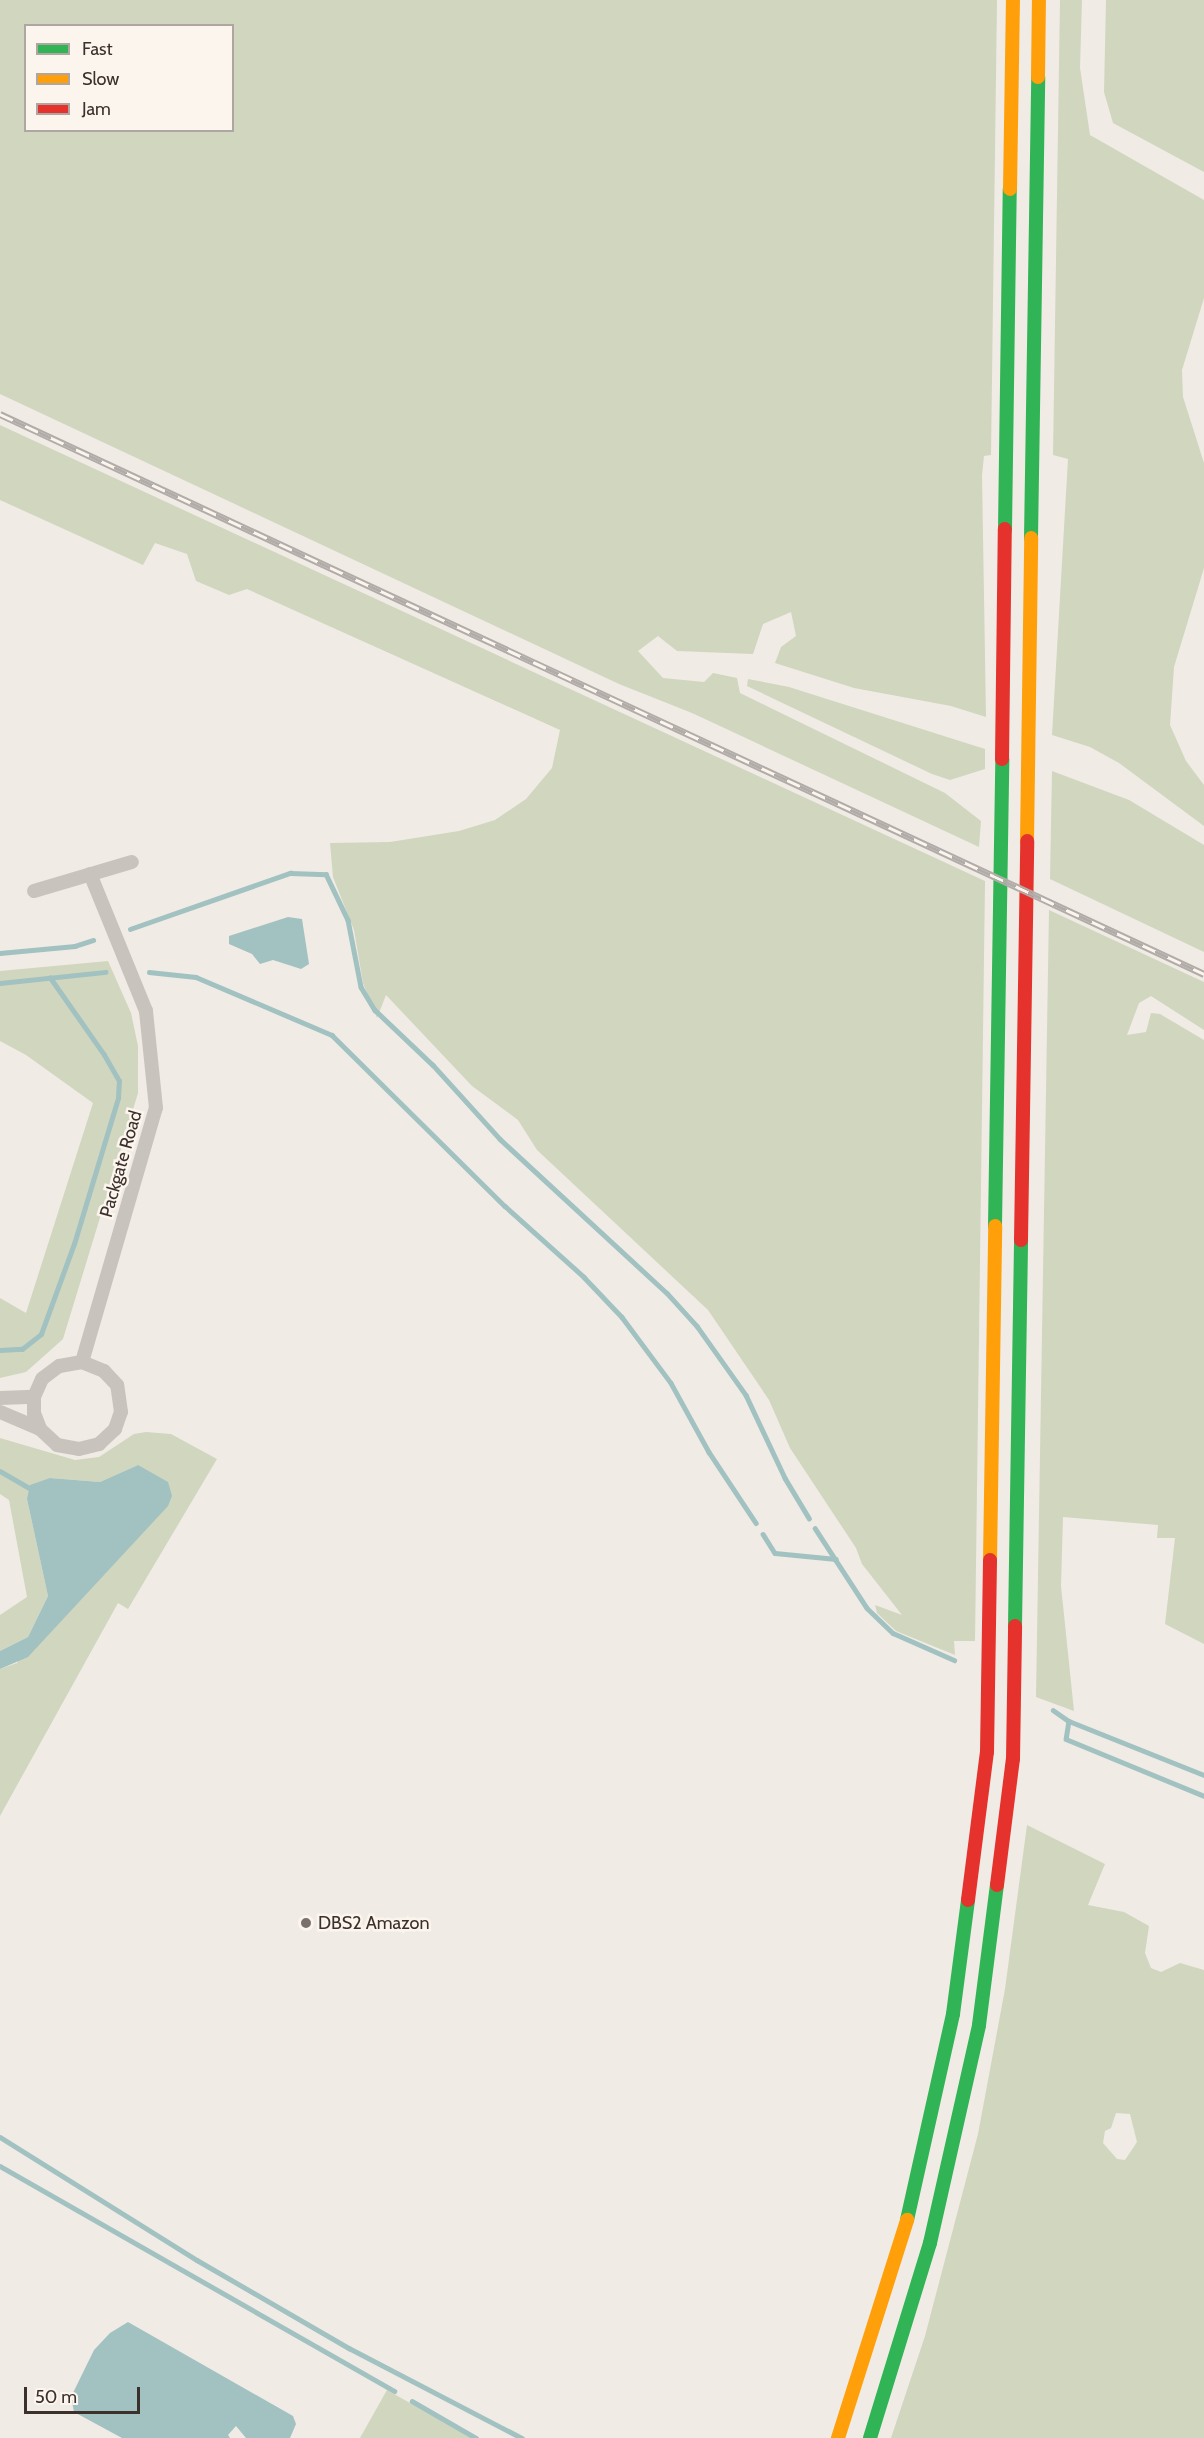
<!DOCTYPE html>
<style>
body{margin:0}
#map{position:relative;width:1204px;height:2438px;overflow:hidden;background:#f0ebe5;font-family:Cabin,sans-serif}
div>[style]{position:absolute}
.green>*{inset:0;background:#d1d6bf}
.water>*{inset:0;background:#a1c2c1}
.stream>*{height:4.5px;margin:-2.25px;padding:0 2.25px;transform-origin:2.25px;border-radius:2.25px;background:#a1c2c1}
.street>*{height:14px;margin:-7px;padding:0 7px;transform-origin:7px;border-radius:7px;background:#c9c3be}
.fast>*{height:14px;margin:-7px;padding:0 7px;transform-origin:7px;border-radius:7px;background:#30b455}
.slow>*{height:14px;margin:-7px;padding:0 7px;transform-origin:7px;border-radius:7px;background:#ff9f0a}
.jam>*{height:14px;margin:-7px;padding:0 7px;transform-origin:7px;border-radius:7px;background:#e5322d}
.rail>*{height:7px;margin-top:-3.5px;transform-origin:0;background:repeating-linear-gradient(90deg,#fbf5ee 0 14px,#b1aca8 0 28px);box-sizing:border-box;border-block:2px solid #b1aca8}
.dots>*{width:16px;height:16px;translate:-50% -50%;box-sizing:border-box;border:3px solid #fbf5ee;border-radius:50%}
span{translate:-50% -50%;white-space:nowrap;text-align:center;line-height:1.15;-webkit-text-stroke:5px #fbf5ee;paint-order:stroke}
.street-label{font-size:18px;color:#3b302b}
.poi-label{font-size:18px;color:#3b302b}
.left{translate:0 -50%;text-align:left}
.legend{position:absolute;left:24px;top:24px;width:210px;height:108px;box-sizing:border-box;background:#fbf5ee;border:2px solid #aea6a0;margin:0;padding:8px 10px;list-style:none;font-size:18px;color:#3b302b}
.legend li{display:flex;align-items:center;gap:12px;height:30px}
.legend b{width:30px;border:2px solid #aea6a0}
.scale{position:absolute;left:24px;top:2387px;width:116px;height:27px;box-sizing:border-box;border:3px solid #3b302b;border-top:0;padding-left:8px;font-size:18px;line-height:21px;white-space:nowrap;color:#3b302b;-webkit-text-stroke:4px #fbf5ee;paint-order:stroke}
</style>
<div id="map">
<div class="green">
<i style="clip-path:polygon(evenodd,0 0,997px 0,991px 455px,984px 456px,982px 475px,986px 717px,951px 706px,854px 688px,775px 663px,781px 647px,796px 636px,791px 612px,763px 624px,753px 654px,677px 651px,658px 636px,638px 651px,663px 678px,704px 682px,713px 673px,737px 678px,740px 693px,945px 793px,981px 821px,979px 847px,692px 713px,619px 684px,0 394px,0 0,26px 26px,232px 26px,232px 130px,26px 130px,26px 26px)"></i>
<i style="clip-path:polygon(1060px 0,1082px 0,1080px 68px,1090px 135px,1204px 200px,1204px 298px,1182px 370px,1183px 397px,1204px 463px,1204px 568px,1174px 667px,1170px 725px,1186px 761px,1204px 785px,1204px 826px,1119px 763px,1090px 747px,1052px 735px,1068px 459px,1053px 455px)"></i>
<i style="clip-path:polygon(1106px 0,1204px 0,1204px 172px,1113px 123px,1104px 92px)"></i>
<i style="clip-path:polygon(0 425px,985px 881px,975px 1641px,954px 1641px,955px 1655px,896px 1631px,877px 1613px,875px 1605px,902px 1615px,862px 1564px,856px 1548px,790px 1448px,769px 1400px,708px 1310px,537px 1150px,518px 1120px,472px 1086px,386px 995px,377px 1018px,363px 983px,354px 930px,333px 877px,330px 843px,390px 842px,459px 831px,495px 820px,526px 799px,552px 768px,560px 730px,247px 589px,229px 595px,196px 581px,187px 554px,155px 543px,143px 565px,0 500px)"></i>
<i style="clip-path:polygon(748px 679px,789px 687px,985px 749px,985px 769px,950px 780px,932px 774px,747px 686px)"></i>
<i style="clip-path:polygon(1052px 771px,1129px 800px,1204px 845px,1204px 952px,1050px 879px)"></i>
<i style="clip-path:polygon(1049px 910px,1204px 982px,1204px 1030px,1151px 996px,1139px 1003px,1127px 1035px,1146px 1032px,1151px 1013px,1160px 1014px,1204px 1040px,1204px 1644px,1165px 1624px,1175px 1538px,1157px 1538px,1158px 1525px,1063px 1517px,1061px 1586px,1074px 1711px,1036px 1697px)"></i>
<i style="clip-path:polygon(108px 961px,131px 1013px,138px 1046px,138px 1093px,63px 1339px,26px 1372px,0 1378px,0 1298px,26px 1313px,93px 1103px,26px 1055px,0 1041px,0 971px)"></i>
<i style="clip-path:polygon(146px 1432px,171px 1434px,217px 1459px,128px 1609px,118px 1603px,0 1816px,0 1669px,17px 1663px,138px 1465px,100px 1482px,50px 1478px,27px 1499px,48px 1596px,28px 1637px,0 1651px,0 1615px,27px 1597px,9px 1500px,0 1494px,0 1438px,75px 1460px,99px 1457px,134px 1434px)"></i>
<i style="clip-path:polygon(evenodd,1027px 1825px,1105px 1864px,1088px 1905px,1124px 1912px,1149px 1926px,1145px 1953px,1151px 1968px,1161px 1972px,1180px 1963px,1204px 1970px,1204px 2438px,891px 2438px,925px 2336px,978px 2134px,1005px 1989px,1027px 1825px,1116px 2113px,1130px 2114px,1137px 2142px,1125px 2160px,1117px 2159px,1103px 2143px,1105px 2131px,1111px 2128px,1116px 2113px)"></i>
<i style="clip-path:polygon(387px 2390px,472px 2438px,360px 2438px)"></i>
</div>
<div class="water">
<i style="clip-path:polygon(288px 917px,302px 919px,309px 964px,301px 969px,273px 960px,260px 964px,252px 954px,229px 944px,229px 936px)"></i>
<i style="clip-path:polygon(138px 1465px,168px 1482px,172px 1496px,168px 1506px,28px 1657px,0 1669px,0 1651px,28px 1637px,48px 1596px,27px 1499px,30px 1485px,50px 1478px,100px 1482px)"></i>
<i style="clip-path:polygon(128px 2322px,293px 2416px,296px 2424px,290px 2438px,246px 2438px,236px 2426px,228px 2435px,230px 2438px,122px 2438px,74px 2412px,71px 2397px,94px 2350px,110px 2333px)"></i>
</div>
<div class="stream">
<i style="left:130px;top:929px;width:170px;rotate:-19.3deg"></i>
<i style="left:290px;top:873px;width:36px;rotate:2deg"></i>
<i style="left:326px;top:874px;width:51px;rotate:64.4deg"></i>
<i style="left:348px;top:920px;width:68px;rotate:79deg"></i>
<i style="left:361px;top:987px;width:27px;rotate:59deg"></i>
<i style="left:375px;top:1010px;width:80px;rotate:43.5deg"></i>
<i style="left:433px;top:1065px;width:100px;rotate:47.8deg"></i>
<i style="left:500px;top:1139px;width:227px;rotate:42.7deg"></i>
<i style="left:667px;top:1293px;width:45px;rotate:47.7deg"></i>
<i style="left:697px;top:1326px;width:85px;rotate:54.6deg"></i>
<i style="left:746px;top:1395px;width:92px;rotate:64.8deg"></i>
<i style="left:785px;top:1478px;width:47px;rotate:59deg"></i>
<i style="left:0;top:953px;width:75px;rotate:-5.3deg"></i>
<i style="left:75px;top:946px;width:19px;rotate:-18deg"></i>
<i style="left:149px;top:972px;width:47px;rotate:6.1deg"></i>
<i style="left:196px;top:977px;width:148px;rotate:23.1deg"></i>
<i style="left:332px;top:1035px;width:243px;rotate:44.7deg"></i>
<i style="left:505px;top:1206px;width:106px;rotate:41.9deg"></i>
<i style="left:584px;top:1277px;width:55px;rotate:46.5deg"></i>
<i style="left:622px;top:1317px;width:82px;rotate:53.4deg"></i>
<i style="left:671px;top:1383px;width:79px;rotate:61.2deg"></i>
<i style="left:709px;top:1452px;width:85px;rotate:56.5deg"></i>
<i style="left:0;top:983px;width:106px;rotate:-6deg"></i>
<i style="left:0;top:1350px;width:22px;rotate:-3deg"></i>
<i style="left:22px;top:1349px;width:24px;rotate:-38deg"></i>
<i style="left:41px;top:1334px;width:96px;rotate:-69.9deg"></i>
<i style="left:74px;top:1244px;width:152px;rotate:-73.2deg"></i>
<i style="left:118px;top:1098px;width:17px;rotate:-87deg"></i>
<i style="left:119px;top:1081px;width:30px;rotate:-120deg"></i>
<i style="left:104px;top:1055px;width:94px;rotate:-125deg"></i>
<i style="left:0;top:1471px;width:34px;rotate:30deg"></i>
<i style="left:815px;top:1528px;width:95px;rotate:57deg"></i>
<i style="left:867px;top:1608px;width:36px;rotate:44deg"></i>
<i style="left:893px;top:1633px;width:67px;rotate:23.9deg"></i>
<i style="left:763px;top:1534px;width:22px;rotate:58deg"></i>
<i style="left:775px;top:1553px;width:61px;rotate:5.6deg"></i>
<i style="left:1053px;top:1710px;width:19px;rotate:35deg"></i>
<i style="left:1069px;top:1721px;width:145px;rotate:21.8deg"></i>
<i style="left:1069px;top:1721px;width:18px;rotate:99deg"></i>
<i style="left:1066px;top:1739px;width:149px;rotate:22.4deg"></i>
<i style="left:0;top:2137px;width:232px;rotate:32deg"></i>
<i style="left:197px;top:2260px;width:176px;rotate:30.1deg"></i>
<i style="left:349px;top:2348px;width:195px;rotate:27.5deg"></i>
<i style="left:0;top:2166px;width:454px;rotate:29.7deg"></i>
<i style="left:412px;top:2401px;width:74px;rotate:30deg"></i>
</div>
<div class="street">
<i style="left:34px;top:891px;width:102px;rotate:-16.5deg"></i>
<i style="left:82px;top:1362px;width:265px;rotate:-73.8deg"></i>
<i style="left:156px;top:1108px;width:98px;rotate:-95.9deg"></i>
<i style="left:146px;top:1011px;width:148px;rotate:-112.2deg"></i>
<i style="left:0;top:1398px;width:34px;rotate:-2deg"></i>
<i style="left:0;top:1412px;width:43px;rotate:23deg"></i>
<i style="left:40px;top:1429px;width:23px;rotate:43deg"></i>
<i style="left:57px;top:1445px;width:22px;rotate:10deg"></i>
<i style="left:79px;top:1449px;width:21px;rotate:-14deg"></i>
<i style="left:99px;top:1444px;width:22px;rotate:-43deg"></i>
<i style="left:115px;top:1429px;width:18px;rotate:-71deg"></i>
<i style="left:121px;top:1412px;width:27px;rotate:-98deg"></i>
<i style="left:117px;top:1385px;width:19px;rotate:-133deg"></i>
<i style="left:104px;top:1371px;width:24px;rotate:-158deg"></i>
<i style="left:82px;top:1362px;width:23px;rotate:170deg"></i>
<i style="left:59px;top:1366px;width:21px;rotate:143deg"></i>
<i style="left:42px;top:1379px;width:20px;rotate:114deg"></i>
<i style="left:34px;top:1397px;width:16px;rotate:90deg"></i>
<i style="left:34px;top:1413px;width:17px;rotate:69deg"></i>
</div>
<div class="fast">
<i style="left:1005px;top:529px;width:340px;rotate:-89.2deg"></i>
<i style="left:1031px;top:538px;width:461px;rotate:-89.1deg"></i>
<i style="left:995px;top:1226px;width:467px;rotate:-89.1deg"></i>
<i style="left:1015px;top:1626px;width:386px;rotate:-89.1deg"></i>
<i style="left:907px;top:2220px;width:211px;rotate:-77.4deg"></i>
<i style="left:953px;top:2014px;width:115px;rotate:-82.5deg"></i>
<i style="left:870px;top:2438px;width:204px;rotate:-72.9deg"></i>
<i style="left:930px;top:2243px;width:223px;rotate:-77.3deg"></i>
<i style="left:979px;top:2025px;width:141px;rotate:-82.7deg"></i>
</div>
<div class="slow">
<i style="left:1038px;top:77px;width:77px;rotate:-89.3deg"></i>
<i style="left:1010px;top:189px;width:189px;rotate:-89.1deg"></i>
<i style="left:1027px;top:841px;width:303px;rotate:-89.2deg"></i>
<i style="left:990px;top:1560px;width:334px;rotate:-89.1deg"></i>
<i style="left:838px;top:2438px;width:229px;rotate:-72.4deg"></i>
</div>
<div class="jam">
<i style="left:1002px;top:759px;width:230px;rotate:-89.3deg"></i>
<i style="left:1021px;top:1240px;width:399px;rotate:-89.1deg"></i>
<i style="left:997px;top:1885px;width:127px;rotate:-82.8deg"></i>
<i style="left:1013px;top:1759px;width:133px;rotate:-89.1deg"></i>
<i style="left:968px;top:1900px;width:149px;rotate:-82.7deg"></i>
<i style="left:987px;top:1752px;width:192px;rotate:-89.1deg"></i>
</div>
<div class="rail">
<i style="left:0;top:414px;width:1328px;rotate:24.94deg"></i>
</div>
<div class="dots">
<i style="left:306px;top:1923px;background:#7a716c"></i>
</div>
<div class="street-label">
<span style="left:121px;top:1164px;rotate:-74deg">Packgate Road</span>
</div>
<div class="poi-label">
<span class="left" style="left:318px;top:1923px">DBS2 Amazon</span>
</div>
<ul class="legend">
<li><b style="height:8px;background:#30b455"></b>Fast</li>
<li><b style="height:8px;background:#ff9f0a"></b>Slow</li>
<li><b style="height:8px;background:#e5322d"></b>Jam</li>
</ul>
<div class="scale">50 m</div>
</div>
